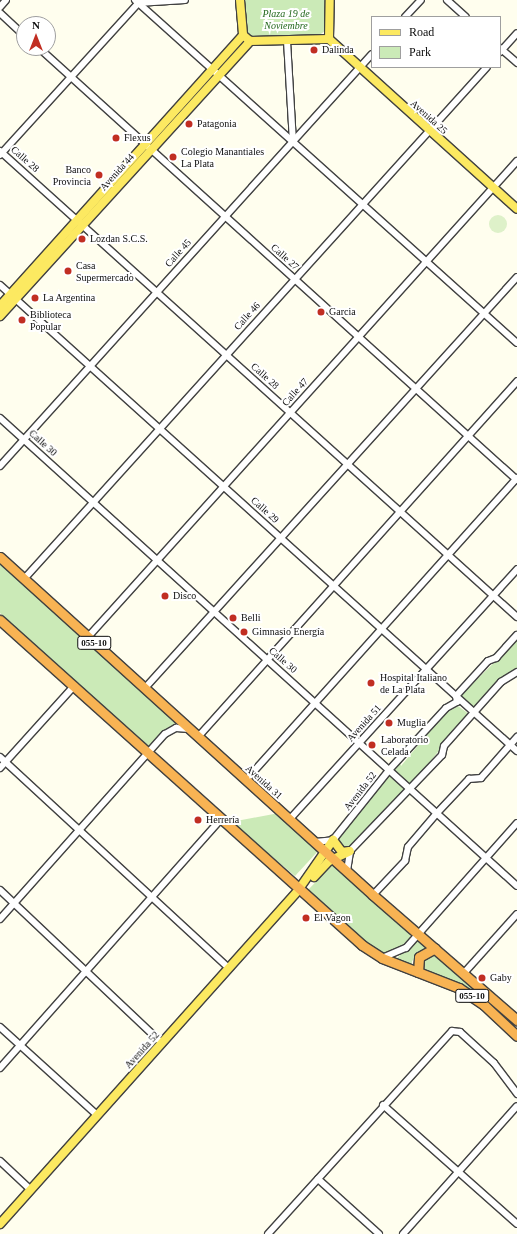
<!DOCTYPE html>
<meta charset="utf-8">
<style>
body{margin:0}
#map{position:relative;width:517px;height:1234px;overflow:hidden;background:#fffeee;font-family:Georgia,serif}
div>[style]{position:absolute}
.green>*{inset:0;background:#cbeab7}
.pitch>*{inset:0;background:#def1c9}
.round{border-radius:50%}
.roads{filter:drop-shadow(1px 0 #414141) drop-shadow(-1px 0 #414141) drop-shadow(0 1px #414141) drop-shadow(0 -1px #414141)}
.minor>*{height:6px;margin:-3px;padding:0 3px;transform-origin:3px;border-radius:3px;background:#fff}
.major>*{height:8px;margin:-4px;padding:0 4px;transform-origin:4px;border-radius:4px;background:#fce961}
.highway>*{height:9px;margin:-4.5px;padding:0 4.5px;transform-origin:4.5px;border-radius:4.5px;background:#f8b353}
.dots>*{width:11px;height:11px;translate:-50% -50%;box-sizing:border-box;border:2px solid #fff;border-radius:50%}
span{translate:-50% -50%;white-space:nowrap;text-align:center;line-height:1.15;-webkit-text-stroke:4px #fff;paint-order:stroke}
.shield-label span{padding:1px 3px;background:#fff;border:1px solid;border-radius:3px;-webkit-text-stroke-width:0}
.shield-label{font-size:9px;color:#0e0e0e;font-weight:700}
.park-label{font-size:10px;color:#22671c;font-style:italic}
.poi-label{font-size:10px;color:#0e0e0e}
.left{translate:0 -50%;text-align:left}
.right{translate:-100% -50%;text-align:right}
.street-label{font-size:10px;color:#0e0e0e}
.legend{position:absolute;left:371px;top:16px;width:130px;height:52px;box-sizing:border-box;background:#fff;border:1px solid #9f9f9f;margin:0;padding:5px 7px;list-style:none;font-size:12px;color:#0e0e0e}
.legend li{display:flex;align-items:center;gap:8px;height:20px}
.legend b{width:20px;border:1px solid #9f9f9f}
.north{position:absolute;left:16px;top:16px;width:40px;height:40px;box-sizing:border-box;background:#fff;border:1px solid #9f9f9f;border-radius:50%;rotate:0deg;font-size:11px;font-weight:700;line-height:16px;text-align:center;color:#0e0e0e}
.north::after{content:'';display:block;margin:auto;width:14px;height:18px;background:#c12e22;clip-path:polygon(50% 0,100% 100%,50% 72%,0 100%)}
</style>
<div id="map">
<div class="green">
<i style="clip-path:polygon(244px 0,327px 0,325px 31px,318px 36px,251px 38px,246px 31px)"></i>
<i style="clip-path:polygon(0 561px,181px 723px,168px 728px,149px 747px,0 613px)"></i>
<i style="clip-path:polygon(517px 640px,517px 668px,473px 709px,459px 697px)"></i>
<i style="clip-path:polygon(458px 706px,469px 714px,411px 785px,393px 771px,400px 762px,401px 766px,444px 714px)"></i>
<i style="clip-path:polygon(389px 774px,408px 790px,347px 851px,335px 842px)"></i>
<i style="clip-path:polygon(279px 813px,319px 850px,295px 876px,231px 822px)"></i>
<i style="clip-path:polygon(334px 863px,410px 930px,410px 938px,397px 950px,386px 955px,372px 948px,307px 891px)"></i>
<i style="clip-path:polygon(418px 939px,427px 947px,412px 961px,412px 966px,396px 959px)"></i>
<i style="clip-path:polygon(431px 952px,480px 993px,517px 1029px,465px 987px,419px 969px,419px 962px)"></i>
</div>
<div class="pitch">
<i class="round" style="left:489px;top:215px;width:18px;height:18px"></i>
</div>
<div class="roads">
<div class="minor">
<i style="left:135px;top:0;width:513px;rotate:41.92deg"></i>
<i style="left:447px;top:0;width:25px;rotate:42deg"></i>
<i style="left:138px;top:3px;width:47px;rotate:-3.7deg"></i>
<i style="left:0;top:7px;width:9px;rotate:-49deg"></i>
<i style="left:0;top:13px;width:33px;rotate:43deg"></i>
<i style="left:405px;top:17px;width:23px;rotate:-47deg"></i>
<i style="left:287px;top:41px;width:101px;rotate:86.6deg"></i>
<i style="left:39px;top:48px;width:644px;rotate:42.11deg"></i>
<i style="left:500px;top:48px;width:23px;rotate:41deg"></i>
<i style="left:500px;top:52px;width:25px;rotate:-48deg"></i>
<i style="left:0;top:151px;width:696px;rotate:42.03deg"></i>
<i style="left:0;top:155px;width:208px;rotate:-47.7deg"></i>
<i style="left:0;top:285px;width:696px;rotate:42.03deg"></i>
<i style="left:0;top:418px;width:697px;rotate:42.15deg"></i>
<i style="left:0;top:466px;width:555px;rotate:-47.92deg"></i>
<i style="left:24px;top:579px;width:690px;rotate:-47.88deg"></i>
<i style="left:88px;top:637px;width:641px;rotate:-47.97deg"></i>
<i style="left:145px;top:688px;width:554px;rotate:-47.85deg"></i>
<i style="left:198px;top:737px;width:478px;rotate:-48.1deg"></i>
<i style="left:0;top:757px;width:311px;rotate:42.7deg"></i>
<i style="left:0;top:768px;width:110px;rotate:-47.9deg"></i>
<i style="left:246px;top:780px;width:406px;rotate:-48.1deg"></i>
<i style="left:289px;top:820px;width:339px;rotate:-47.7deg"></i>
<i style="left:315px;top:842px;width:18px;rotate:-6deg"></i>
<i style="left:333px;top:840px;width:90px;rotate:-51.3deg"></i>
<i style="left:389px;top:770px;width:84px;rotate:-47.4deg"></i>
<i style="left:446px;top:708px;width:13px;rotate:-29deg"></i>
<i style="left:457px;top:702px;width:6px;rotate:-99deg"></i>
<i style="left:456px;top:696px;width:47px;rotate:-47.6deg"></i>
<i style="left:488px;top:661px;width:9px;rotate:-21deg"></i>
<i style="left:496px;top:658px;width:31px;rotate:-48deg"></i>
<i style="left:347px;top:871px;width:20px;rotate:-81deg"></i>
<i style="left:350px;top:851px;width:133px;rotate:-46.2deg"></i>
<i style="left:442px;top:755px;width:9px;rotate:-77deg"></i>
<i style="left:444px;top:746px;width:86px;rotate:-48.3deg"></i>
<i style="left:501px;top:682px;width:19px;rotate:-32deg"></i>
<i style="left:0;top:890px;width:223px;rotate:43.4deg"></i>
<i style="left:373px;top:895px;width:47px;rotate:-46.7deg"></i>
<i style="left:405px;top:861px;width:14px;rotate:-78deg"></i>
<i style="left:408px;top:847px;width:45px;rotate:-49.5deg"></i>
<i style="left:437px;top:813px;width:47px;rotate:-46.7deg"></i>
<i style="left:469px;top:779px;width:12px;rotate:-5deg"></i>
<i style="left:481px;top:778px;width:55px;rotate:-48.7deg"></i>
<i style="left:0;top:919px;width:248px;rotate:-48.3deg"></i>
<i style="left:165px;top:734px;width:13px;rotate:-29deg"></i>
<i style="left:176px;top:728px;width:13px;rotate:4deg"></i>
<i style="left:382px;top:958px;width:26px;rotate:-23deg"></i>
<i style="left:406px;top:948px;width:167px;rotate:-48.4deg"></i>
<i style="left:464px;top:973px;width:79px;rotate:-48.1deg"></i>
<i style="left:0;top:1027px;width:131px;rotate:42.2deg"></i>
<i style="left:0;top:1068px;width:333px;rotate:-48.4deg"></i>
<i style="left:383px;top:1105px;width:179px;rotate:41.6deg"></i>
<i style="left:0;top:1161px;width:42px;rotate:43.1deg"></i>
<i style="left:318px;top:1179px;width:82px;rotate:42deg"></i>
<i style="left:268px;top:1234px;width:274px;rotate:-47.8deg"></i>
<i style="left:452px;top:1031px;width:8px;rotate:7deg"></i>
<i style="left:460px;top:1032px;width:46px;rotate:42.4deg"></i>
<i style="left:494px;top:1063px;width:39px;rotate:53deg"></i>
<i style="left:403px;top:1234px;width:171px;rotate:-48.3deg"></i>
</div>
<div class="major">
<i style="left:240px;top:0;width:35px;rotate:85deg"></i>
<i style="left:243px;top:35px;width:9px;rotate:41deg"></i>
<i style="left:250px;top:41px;width:79px;rotate:-1.5deg"></i>
<i style="left:329px;top:39px;width:39px;rotate:-89deg"></i>
<i style="left:329px;top:39px;width:253px;rotate:42.1deg"></i>
<i style="left:0;top:306px;width:364px;rotate:-48.1deg"></i>
<i style="left:0;top:316px;width:372px;rotate:-47.7deg"></i>
<i style="left:333px;top:840px;width:15px;rotate:53deg"></i>
<i style="left:342px;top:852px;width:7px;rotate:-8deg"></i>
<i style="left:314px;top:877px;width:22px;rotate:-47deg"></i>
<i style="left:329px;top:861px;width:23px;rotate:-25deg"></i>
<i style="left:0;top:1224px;width:449px;rotate:-48.2deg"></i>
<i style="left:299px;top:889px;width:60px;rotate:-55.2deg"></i>
</div>
<div class="highway">
<i style="left:0;top:557px;width:503px;rotate:42.18deg"></i>
<i style="left:373px;top:895px;width:191px;rotate:41deg"></i>
<i style="left:0;top:620px;width:486px;rotate:41.9deg"></i>
<i style="left:362px;top:945px;width:24px;rotate:33deg"></i>
<i style="left:382px;top:958px;width:83px;rotate:21.3deg"></i>
<i style="left:459px;top:988px;width:30px;rotate:34deg"></i>
<i style="left:484px;top:1005px;width:45px;rotate:43.2deg"></i>
<i style="left:418px;top:972px;width:15px;rotate:-86deg"></i>
<i style="left:419px;top:957px;width:18px;rotate:-29deg"></i>
</div>
</div>
<div class="dots">
<i style="left:314px;top:50px;background:#c12e22"></i>
<i style="left:189px;top:124px;background:#c12e22"></i>
<i style="left:116px;top:138px;background:#c12e22"></i>
<i style="left:173px;top:157px;background:#c12e22"></i>
<i style="left:99px;top:175px;background:#c12e22"></i>
<i style="left:82px;top:239px;background:#c12e22"></i>
<i style="left:68px;top:271px;background:#c12e22"></i>
<i style="left:35px;top:298px;background:#c12e22"></i>
<i style="left:321px;top:312px;background:#c12e22"></i>
<i style="left:22px;top:320px;background:#c12e22"></i>
<i style="left:165px;top:596px;background:#c12e22"></i>
<i style="left:233px;top:618px;background:#c12e22"></i>
<i style="left:244px;top:632px;background:#c12e22"></i>
<i style="left:371px;top:683px;background:#c12e22"></i>
<i style="left:389px;top:723px;background:#c12e22"></i>
<i style="left:372px;top:745px;background:#c12e22"></i>
<i style="left:198px;top:820px;background:#c12e22"></i>
<i style="left:306px;top:918px;background:#c12e22"></i>
<i style="left:482px;top:978px;background:#c12e22"></i>
</div>
<div class="shield-label">
<span style="left:94px;top:643px">055-10</span>
<span style="left:472px;top:996px">055-10</span>
</div>
<div class="park-label">
<span style="left:286px;top:19px">Plaza 19 de<br>Noviembre</span>
</div>
<div class="poi-label">
<span class="left" style="left:322px;top:50px">Dalinda</span>
<span class="left" style="left:197px;top:124px">Patagonia</span>
<span class="left" style="left:124px;top:138px">Flexus</span>
<span class="left" style="left:181px;top:157px">Colegio Manantiales<br>La Plata</span>
<span class="right" style="left:91px;top:175px">Banco<br>Provincia</span>
<span class="left" style="left:90px;top:239px">Lozdan S.C.S.</span>
<span class="left" style="left:76px;top:271px">Casa<br>Supermercado</span>
<span class="left" style="left:43px;top:298px">La Argentina</span>
<span class="left" style="left:329px;top:312px">Garcia</span>
<span class="left" style="left:30px;top:320px">Biblioteca<br>Popular</span>
<span class="left" style="left:173px;top:596px">Disco</span>
<span class="left" style="left:241px;top:618px">Belli</span>
<span class="left" style="left:252px;top:632px">Gimnasio Energía</span>
<span class="left" style="left:380px;top:683px">Hospital Italiano<br>de La Plata</span>
<span class="left" style="left:397px;top:723px">Muglia</span>
<span class="left" style="left:381px;top:745px">Laboratorio<br>Celada</span>
<span class="left" style="left:206px;top:820px">Herrería</span>
<span class="left" style="left:314px;top:918px">El Vagon</span>
<span class="left" style="left:490px;top:978px">Gaby</span>
</div>
<div class="street-label">
<span style="left:429px;top:117px;rotate:42deg">Avenida 25</span>
<span style="left:25px;top:159px;rotate:41deg">Calle 28</span>
<span style="left:117px;top:172px;rotate:-48deg">Avenida 44</span>
<span style="left:178px;top:253px;rotate:-48deg">Calle 45</span>
<span style="left:285px;top:257px;rotate:42deg">Calle 27</span>
<span style="left:247px;top:316px;rotate:-48deg">Calle 46</span>
<span style="left:265px;top:376px;rotate:42deg">Calle 28</span>
<span style="left:295px;top:392px;rotate:-48deg">Calle 47</span>
<span style="left:43px;top:443px;rotate:42deg">Calle 30</span>
<span style="left:265px;top:510px;rotate:42deg">Calle 29</span>
<span style="left:283px;top:660px;rotate:41deg">Calle 30</span>
<span style="left:364px;top:723px;rotate:-48deg">Avenida 51</span>
<span style="left:264px;top:782px;rotate:42deg">Avenida 31</span>
<span style="left:360px;top:791px;rotate:-52deg">Avenida 52</span>
<span style="left:142px;top:1050px;rotate:-48deg">Avenida 52</span>
</div>
<ul class="legend">
<li><b style="height:5px;background:#fce961"></b>Road</li>
<li><b style="height:11px;background:#cbeab7"></b>Park</li>
</ul>
<div class="north">N</div>
</div>
